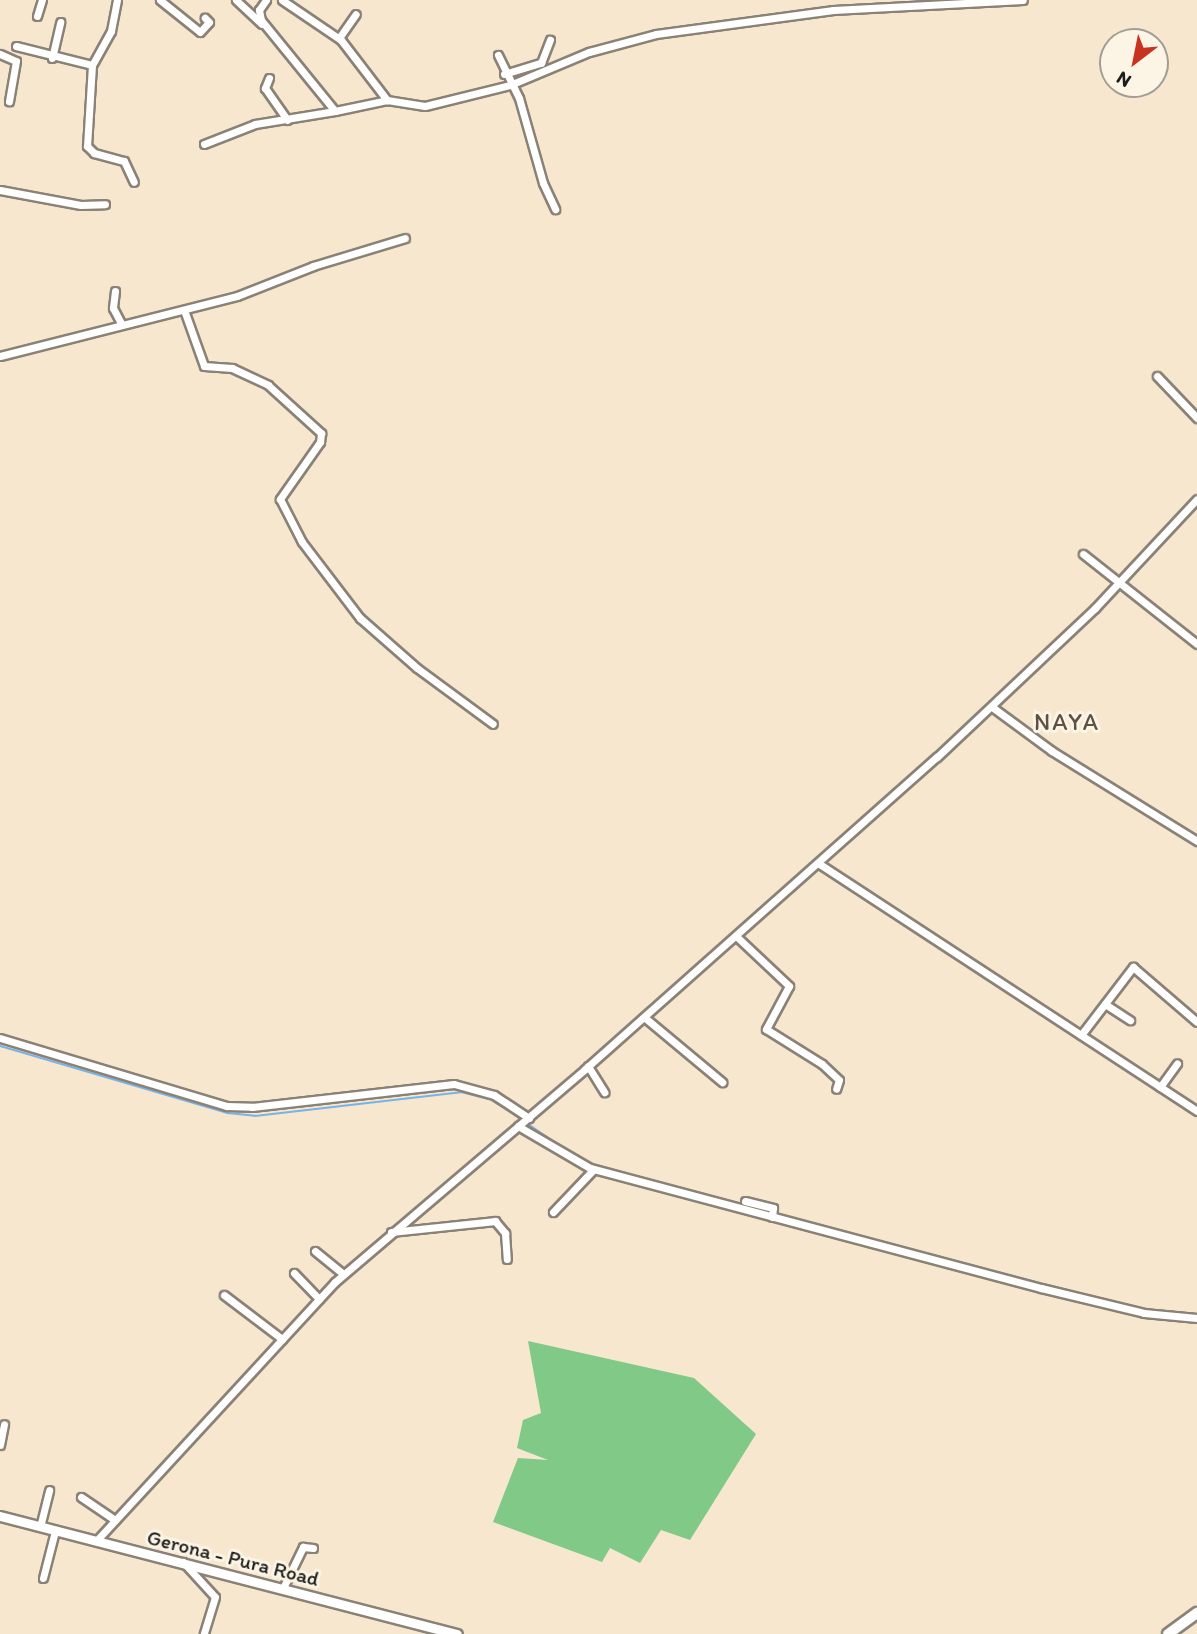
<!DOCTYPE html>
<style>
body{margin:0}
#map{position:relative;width:1197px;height:1634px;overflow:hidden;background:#f7e7cf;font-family:Itim,sans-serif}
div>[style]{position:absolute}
.green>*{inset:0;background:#81c986}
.stream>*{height:2px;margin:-1px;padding:0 1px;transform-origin:1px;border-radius:1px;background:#77b3e9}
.roads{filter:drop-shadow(2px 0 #8a8276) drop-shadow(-2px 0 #8a8276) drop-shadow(0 2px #8a8276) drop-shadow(0 -2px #8a8276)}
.minor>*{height:7px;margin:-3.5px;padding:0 3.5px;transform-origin:3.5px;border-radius:3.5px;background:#fff}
.major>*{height:9px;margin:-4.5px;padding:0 4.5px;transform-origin:4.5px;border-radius:4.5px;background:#fff}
.highway>*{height:10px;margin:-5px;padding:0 5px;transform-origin:5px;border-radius:5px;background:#fff}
span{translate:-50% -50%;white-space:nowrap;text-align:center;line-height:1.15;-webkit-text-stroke:6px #fcf5e5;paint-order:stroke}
.street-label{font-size:21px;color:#1c1c1c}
.quarter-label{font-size:24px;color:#5e5044;letter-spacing:2px}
.north{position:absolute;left:1099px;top:28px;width:70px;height:70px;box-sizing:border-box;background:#fcf5e5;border:2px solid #a29e95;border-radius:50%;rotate:212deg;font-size:19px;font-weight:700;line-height:28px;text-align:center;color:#1c1c1c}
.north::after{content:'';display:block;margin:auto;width:24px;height:32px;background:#c8321e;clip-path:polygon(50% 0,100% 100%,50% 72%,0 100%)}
</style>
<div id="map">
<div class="green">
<i style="clip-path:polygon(528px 1341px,694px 1378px,756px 1434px,690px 1540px,661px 1530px,640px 1563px,610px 1548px,602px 1562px,493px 1522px,518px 1458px,548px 1460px,517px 1448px,523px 1420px,541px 1413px)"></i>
</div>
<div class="stream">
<i style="left:0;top:1046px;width:238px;rotate:16.4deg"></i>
<i style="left:228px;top:1113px;width:27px;rotate:6deg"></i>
<i style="left:255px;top:1116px;width:207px;rotate:-6.6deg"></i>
<i style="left:461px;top:1092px;width:30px;rotate:14deg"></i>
<i style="left:490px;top:1099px;width:36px;rotate:32deg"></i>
<i style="left:525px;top:1122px;width:53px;rotate:34.3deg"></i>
<i style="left:586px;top:1162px;width:100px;rotate:15.7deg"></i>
<i style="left:921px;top:1252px;width:162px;rotate:14.6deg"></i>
</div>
<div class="roads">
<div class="minor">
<i style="left:117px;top:0;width:32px;rotate:101deg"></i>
<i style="left:111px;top:31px;width:39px;rotate:119deg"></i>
<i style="left:92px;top:65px;width:81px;rotate:93.5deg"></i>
<i style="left:87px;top:146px;width:10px;rotate:45deg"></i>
<i style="left:94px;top:153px;width:31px;rotate:15deg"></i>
<i style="left:124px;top:161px;width:23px;rotate:65deg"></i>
<i style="left:160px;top:0;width:51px;rotate:38.7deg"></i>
<i style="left:200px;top:32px;width:13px;rotate:-48deg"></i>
<i style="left:209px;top:22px;width:6px;rotate:-135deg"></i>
<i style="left:236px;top:0;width:35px;rotate:43deg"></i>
<i style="left:266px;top:0;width:12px;rotate:125deg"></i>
<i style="left:259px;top:10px;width:10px;rotate:79deg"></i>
<i style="left:261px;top:20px;width:117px;rotate:50.9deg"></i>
<i style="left:335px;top:111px;width:53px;rotate:-11.9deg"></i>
<i style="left:282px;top:0;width:71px;rotate:34.1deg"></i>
<i style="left:341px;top:40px;width:76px;rotate:52.5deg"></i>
<i style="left:387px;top:100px;width:38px;rotate:9deg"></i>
<i style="left:425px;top:106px;width:88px;rotate:-13.9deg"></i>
<i style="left:510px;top:85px;width:86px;rotate:-22.7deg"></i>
<i style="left:589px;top:52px;width:69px;rotate:-15deg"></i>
<i style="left:656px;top:34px;width:179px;rotate:-7.7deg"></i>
<i style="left:833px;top:10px;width:190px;rotate:-3deg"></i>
<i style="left:37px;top:16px;width:17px;rotate:-73deg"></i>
<i style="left:339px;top:38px;width:29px;rotate:-55deg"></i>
<i style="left:16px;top:46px;width:78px;rotate:14deg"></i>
<i style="left:0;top:54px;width:17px;rotate:24deg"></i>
<i style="left:16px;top:61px;width:41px;rotate:99.9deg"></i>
<i style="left:498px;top:55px;width:48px;rotate:64deg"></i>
<i style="left:519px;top:98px;width:88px;rotate:74.2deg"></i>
<i style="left:543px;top:183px;width:29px;rotate:65deg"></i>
<i style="left:52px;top:58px;width:37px;rotate:-77deg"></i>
<i style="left:504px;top:74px;width:39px;rotate:-17deg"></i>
<i style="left:541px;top:63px;width:25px;rotate:-69deg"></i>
<i style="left:269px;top:78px;width:11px;rotate:112deg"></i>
<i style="left:265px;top:88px;width:39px;rotate:55deg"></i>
<i style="left:204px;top:144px;width:55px;rotate:-21.4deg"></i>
<i style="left:255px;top:124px;width:81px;rotate:-9.2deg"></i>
<i style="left:0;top:190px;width:82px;rotate:10.5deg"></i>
<i style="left:81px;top:205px;width:24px;rotate:-2deg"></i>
<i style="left:115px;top:291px;width:17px;rotate:97deg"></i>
<i style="left:113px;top:308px;width:19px;rotate:62deg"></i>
<i style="left:184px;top:310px;width:59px;rotate:70.3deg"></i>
<i style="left:204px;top:366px;width:28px;rotate:4deg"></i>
<i style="left:232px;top:368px;width:40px;rotate:25deg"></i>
<i style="left:268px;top:385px;width:72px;rotate:42.2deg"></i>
<i style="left:321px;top:433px;width:9px;rotate:96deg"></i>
<i style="left:320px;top:442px;width:70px;rotate:125.1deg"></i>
<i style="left:280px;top:499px;width:48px;rotate:62.9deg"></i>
<i style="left:302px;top:542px;width:96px;rotate:52.7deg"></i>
<i style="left:360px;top:618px;width:76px;rotate:41.3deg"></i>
<i style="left:417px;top:668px;width:94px;rotate:36.4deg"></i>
<i style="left:0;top:356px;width:244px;rotate:-14.2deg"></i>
<i style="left:237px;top:296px;width:82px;rotate:-21.5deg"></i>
<i style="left:313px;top:266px;width:96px;rotate:-16.9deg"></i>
<i style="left:1157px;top:376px;width:58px;rotate:46.4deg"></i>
<i style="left:1083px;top:554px;width:145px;rotate:38.3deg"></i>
<i style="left:992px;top:707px;width:74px;rotate:36.3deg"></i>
<i style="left:1052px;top:751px;width:171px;rotate:31.8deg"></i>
<i style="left:818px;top:863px;width:453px;rotate:33.2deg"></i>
<i style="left:736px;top:936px;width:73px;rotate:43.3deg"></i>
<i style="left:789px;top:986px;width:49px;rotate:118.1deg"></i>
<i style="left:766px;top:1029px;width:66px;rotate:32deg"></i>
<i style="left:822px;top:1064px;width:23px;rotate:43deg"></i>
<i style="left:839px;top:1080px;width:9px;rotate:108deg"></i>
<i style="left:1105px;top:1004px;width:30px;rotate:33deg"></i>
<i style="left:644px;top:1017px;width:102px;rotate:39.8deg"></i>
<i style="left:1081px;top:1035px;width:86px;rotate:-52.6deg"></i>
<i style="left:1133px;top:967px;width:84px;rotate:40.7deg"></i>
<i style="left:0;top:1038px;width:237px;rotate:16.7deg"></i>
<i style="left:227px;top:1106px;width:25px;rotate:2deg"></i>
<i style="left:252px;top:1107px;width:203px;rotate:-6.5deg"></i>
<i style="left:454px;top:1084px;width:41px;rotate:15.4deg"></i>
<i style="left:494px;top:1095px;width:42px;rotate:33.3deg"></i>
<i style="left:588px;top:1066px;width:31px;rotate:58deg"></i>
<i style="left:1160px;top:1087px;width:29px;rotate:-54deg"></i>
<i style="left:518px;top:1126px;width:83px;rotate:30.3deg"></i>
<i style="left:590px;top:1168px;width:467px;rotate:14.9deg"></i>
<i style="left:1041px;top:1288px;width:106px;rotate:13.6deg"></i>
<i style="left:1144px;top:1313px;width:53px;rotate:5.4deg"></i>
<i style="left:745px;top:1201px;width:29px;rotate:14deg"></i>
<i style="left:773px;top:1208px;width:9px;rotate:96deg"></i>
<i style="left:553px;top:1212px;width:59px;rotate:-46.4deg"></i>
<i style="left:391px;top:1232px;width:105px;rotate:-6deg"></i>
<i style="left:495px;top:1221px;width:16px;rotate:50deg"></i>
<i style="left:505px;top:1233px;width:26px;rotate:86deg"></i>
<i style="left:315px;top:1251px;width:36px;rotate:39deg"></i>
<i style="left:294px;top:1273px;width:36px;rotate:46deg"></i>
<i style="left:224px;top:1295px;width:73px;rotate:37.2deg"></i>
<i style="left:0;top:1445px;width:21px;rotate:-79deg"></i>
<i style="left:81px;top:1497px;width:41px;rotate:34.1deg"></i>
<i style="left:40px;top:1527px;width:38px;rotate:-76deg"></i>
<i style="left:96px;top:1541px;width:352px;rotate:-47.3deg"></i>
<i style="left:335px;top:1282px;width:328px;rotate:-40.4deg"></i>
<i style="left:585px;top:1069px;width:470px;rotate:-41.6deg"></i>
<i style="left:937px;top:757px;width:217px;rotate:-43.3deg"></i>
<i style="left:1095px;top:608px;width:149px;rotate:-46.9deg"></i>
<i style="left:183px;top:1562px;width:47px;rotate:47.6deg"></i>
<i style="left:215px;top:1597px;width:39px;rotate:107deg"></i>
<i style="left:43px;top:1578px;width:49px;rotate:-75.7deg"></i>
<i style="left:283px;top:1588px;width:46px;rotate:-64deg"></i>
<i style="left:303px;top:1547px;width:10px;rotate:6deg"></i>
</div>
<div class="major">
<i style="left:0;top:1516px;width:472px;rotate:14.5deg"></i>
</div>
<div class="highway">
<i style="left:1168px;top:1634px;width:36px;rotate:-36deg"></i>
</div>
</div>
<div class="street-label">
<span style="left:233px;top:1558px;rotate:14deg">Gerona - Pura Road</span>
</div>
<div class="quarter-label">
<span style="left:1067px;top:722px">NAYA</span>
</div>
<div class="north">N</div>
</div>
